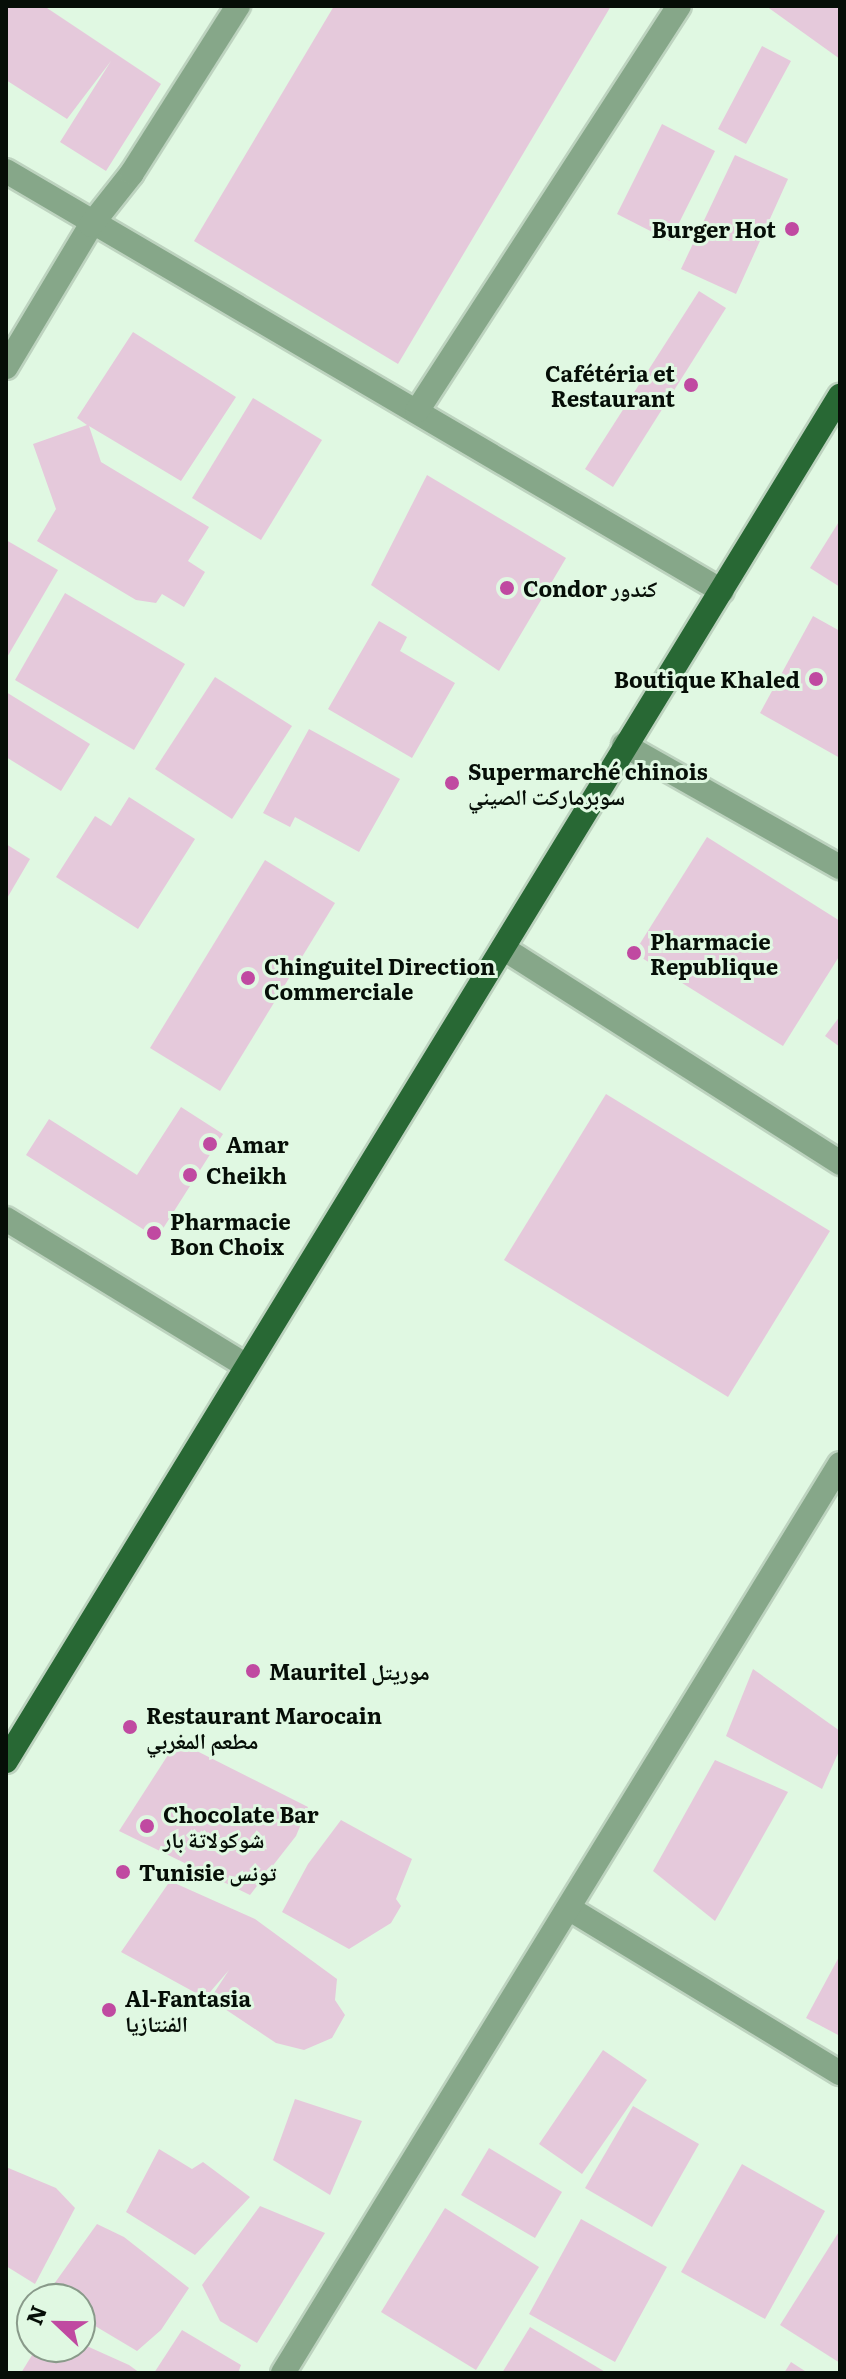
<!DOCTYPE html>
<meta charset="utf-8">
<style>
body{margin:0}
#map{position:relative;width:846px;height:2379px;overflow:hidden;background:#e0f8e2;font-family:Literata,"Noto Naskh Arabic",serif}
div>[style]{position:absolute}
.building>*{inset:0;background:#e5c9db}
.roads{filter:drop-shadow(2px 0 #bdd3bf) drop-shadow(-2px 0 #bdd3bf) drop-shadow(0 2px #bdd3bf) drop-shadow(0 -2px #bdd3bf)}
.minor>*{height:24px;margin:-12px;padding:0 12px;transform-origin:12px;border-radius:12px;background:#86a789}
.major>*{height:24px;margin:-12px;padding:0 12px;transform-origin:12px;border-radius:12px;background:#286834}
.dots>*{width:22px;height:22px;translate:-50% -50%;box-sizing:border-box;border:4px solid #e0f8e2;border-radius:50%}
span{translate:-50% -50%;white-space:nowrap;text-align:center;line-height:1.15;-webkit-text-stroke:6px #e0f8e2;paint-order:stroke}
.poi-label{font-size:22px;color:#060e07;font-weight:700}
.right{translate:-100% -50%;text-align:right}
.left{translate:0 -50%;text-align:left}
.frame{position:absolute;inset:0;border:8px solid #060e07;pointer-events:none}
.north{position:absolute;left:16px;top:2283px;width:80px;height:80px;box-sizing:border-box;background:#e0f8e2;border:2px solid #899a8a;border-radius:50%;rotate:292deg;font-size:22px;font-weight:700;line-height:32px;text-align:center;color:#060e07}
.north::after{content:'';display:block;margin:auto;width:28px;height:36px;background:#c04aa1;clip-path:polygon(50% 0,100% 100%,50% 72%,0 100%)}
</style>
<div id="map">
<div class="building">
<i style="clip-path:polygon(6px 6px,44px 6px,161px 84px,106px 171px,60px 142px,111px 61px,67px 119px,6px 80px)"></i>
<i style="clip-path:polygon(334px 6px,611px 6px,398px 364px,194px 241px)"></i>
<i style="clip-path:polygon(766px 6px,840px 6px,840px 59px)"></i>
<i style="clip-path:polygon(762px 46px,791px 61px,746px 144px,718px 129px)"></i>
<i style="clip-path:polygon(662px 124px,715px 151px,670px 241px,617px 214px)"></i>
<i style="clip-path:polygon(735px 155px,788px 179px,736px 294px,681px 269px)"></i>
<i style="clip-path:polygon(699px 291px,726px 308px,613px 487px,585px 469px)"></i>
<i style="clip-path:polygon(133px 332px,236px 397px,181px 481px,89px 426px,101px 462px,209px 527px,188px 561px,205px 572px,184px 607px,162px 594px,156px 603px,136px 600px,37px 541px,56px 509px,33px 444px,87px 425px,77px 418px)"></i>
<i style="clip-path:polygon(253px 398px,322px 440px,261px 540px,192px 498px)"></i>
<i style="clip-path:polygon(427px 475px,566px 558px,499px 671px,371px 585px)"></i>
<i style="clip-path:polygon(840px 520px,840px 587px,810px 568px)"></i>
<i style="clip-path:polygon(6px 540px,58px 570px,6px 659px)"></i>
<i style="clip-path:polygon(65px 593px,185px 664px,134px 750px,15px 680px)"></i>
<i style="clip-path:polygon(813px 616px,840px 631px,840px 758px,760px 713px)"></i>
<i style="clip-path:polygon(379px 621px,407px 637px,400px 651px,455px 683px,412px 758px,328px 709px)"></i>
<i style="clip-path:polygon(215px 677px,292px 726px,232px 819px,155px 769px)"></i>
<i style="clip-path:polygon(6px 692px,90px 744px,61px 791px,6px 757px)"></i>
<i style="clip-path:polygon(309px 729px,400px 779px,359px 852px,295px 817px,290px 827px,263px 813px)"></i>
<i style="clip-path:polygon(129px 797px,195px 839px,138px 929px,56px 877px,95px 816px,111px 826px)"></i>
<i style="clip-path:polygon(707px 837px,840px 921px,840px 955px,783px 1046px,634px 953px)"></i>
<i style="clip-path:polygon(6px 844px,30px 859px,6px 900px)"></i>
<i style="clip-path:polygon(265px 860px,335px 903px,220px 1091px,150px 1048px)"></i>
<i style="clip-path:polygon(840px 1016px,840px 1047px,825px 1036px)"></i>
<i style="clip-path:polygon(606px 1094px,830px 1231px,728px 1397px,504px 1260px)"></i>
<i style="clip-path:polygon(181px 1107px,223px 1134px,157px 1238px,26px 1155px,49px 1119px,137px 1175px)"></i>
<i style="clip-path:polygon(753px 1669px,840px 1731px,840px 1749px,822px 1789px,726px 1736px)"></i>
<i style="clip-path:polygon(177px 1741px,308px 1807px,296px 1836px,250px 1895px,119px 1831px)"></i>
<i style="clip-path:polygon(715px 1760px,788px 1792px,715px 1921px,653px 1871px)"></i>
<i style="clip-path:polygon(341px 1820px,412px 1859px,396px 1899px,401px 1906px,391px 1923px,349px 1949px,282px 1912px,308px 1864px)"></i>
<i style="clip-path:polygon(170px 1881px,255px 1919px,337px 1979px,335px 2000px,345px 2015px,332px 2038px,304px 2050px,276px 2043px,210px 1999px,229px 1970px,205px 1998px,121px 1952px)"></i>
<i style="clip-path:polygon(840px 1955px,840px 2036px,806px 2018px)"></i>
<i style="clip-path:polygon(603px 2050px,647px 2080px,582px 2174px,539px 2144px)"></i>
<i style="clip-path:polygon(295px 2099px,362px 2121px,330px 2195px,273px 2160px)"></i>
<i style="clip-path:polygon(633px 2106px,699px 2144px,652px 2227px,585px 2188px)"></i>
<i style="clip-path:polygon(489px 2148px,562px 2192px,535px 2238px,461px 2195px)"></i>
<i style="clip-path:polygon(159px 2149px,192px 2169px,203px 2162px,250px 2197px,195px 2255px,126px 2212px)"></i>
<i style="clip-path:polygon(742px 2164px,825px 2211px,765px 2319px,681px 2272px)"></i>
<i style="clip-path:polygon(6px 2167px,56px 2188px,75px 2208px,35px 2284px,6px 2266px)"></i>
<i style="clip-path:polygon(260px 2206px,325px 2233px,257px 2343px,220px 2321px,202px 2285px)"></i>
<i style="clip-path:polygon(445px 2208px,539px 2267px,476px 2370px,381px 2312px)"></i>
<i style="clip-path:polygon(581px 2219px,667px 2267px,615px 2362px,529px 2314px)"></i>
<i style="clip-path:polygon(97px 2224px,124px 2237px,189px 2288px,161px 2330px,137px 2351px,80px 2317px,80px 2299px,44px 2298px)"></i>
<i style="clip-path:polygon(840px 2230px,840px 2363px,780px 2325px)"></i>
<i style="clip-path:polygon(530px 2327px,607px 2373px,502px 2373px)"></i>
<i style="clip-path:polygon(182px 2330px,241px 2365px,238px 2373px,154px 2373px)"></i>
<i style="clip-path:polygon(80px 2343px,129px 2365px,140px 2373px,21px 2373px,37px 2347px)"></i>
<i style="clip-path:polygon(791px 2362px,808px 2373px,784px 2373px)"></i>
</div>
<div class="roads">
<div class="minor">
<i style="left:6px;top:171px;width:830px;rotate:30.4deg"></i>
<i style="left:6px;top:367px;width:165px;rotate:-59.1deg"></i>
<i style="left:91px;top:225px;width:66px;rotate:-51.7deg"></i>
<i style="left:132px;top:173px;width:198px;rotate:-57.6deg"></i>
<i style="left:417px;top:411px;width:482px;rotate:-57.1deg"></i>
<i style="left:624px;top:745px;width:248px;rotate:29.5deg"></i>
<i style="left:503px;top:948px;width:400px;rotate:32.5deg"></i>
<i style="left:6px;top:1219px;width:280px;rotate:31.4deg"></i>
<i style="left:570px;top:1909px;width:316px;rotate:31.3deg"></i>
<i style="left:283px;top:2373px;width:1066px;rotate:-58.5deg"></i>
</div>
<div class="major">
<i style="left:6px;top:1761px;width:1600px;rotate:-58.58deg"></i>
</div>
</div>
<div class="dots">
<i style="left:792px;top:229px;background:#c04aa1"></i>
<i style="left:691px;top:385px;background:#c04aa1"></i>
<i style="left:507px;top:588px;background:#c04aa1"></i>
<i style="left:816px;top:679px;background:#c04aa1"></i>
<i style="left:452px;top:783px;background:#c04aa1"></i>
<i style="left:634px;top:953px;background:#c04aa1"></i>
<i style="left:248px;top:978px;background:#c04aa1"></i>
<i style="left:210px;top:1144px;background:#c04aa1"></i>
<i style="left:190px;top:1175px;background:#c04aa1"></i>
<i style="left:154px;top:1233px;background:#c04aa1"></i>
<i style="left:253px;top:1671px;background:#c04aa1"></i>
<i style="left:130px;top:1727px;background:#c04aa1"></i>
<i style="left:147px;top:1826px;background:#c04aa1"></i>
<i style="left:123px;top:1872px;background:#c04aa1"></i>
<i style="left:109px;top:2010px;background:#c04aa1"></i>
</div>
<div class="poi-label">
<span class="right" style="left:776px;top:229px">Burger Hot</span>
<span class="right" style="left:675px;top:385px">Cafétéria et<br>Restaurant</span>
<span class="left" style="left:523px;top:588px">Condor كندور</span>
<span class="right" style="left:800px;top:679px">Boutique Khaled</span>
<span class="left" style="left:468px;top:783px">Supermarché chinois<br>سوبرماركت الصيني</span>
<span class="left" style="left:650px;top:953px">Pharmacie<br>Republique</span>
<span class="left" style="left:264px;top:978px">Chinguitel Direction<br>Commerciale</span>
<span class="left" style="left:226px;top:1144px">Amar</span>
<span class="left" style="left:206px;top:1175px">Cheikh</span>
<span class="left" style="left:170px;top:1233px">Pharmacie<br>Bon Choix</span>
<span class="left" style="left:269px;top:1671px">Mauritel موريتل</span>
<span class="left" style="left:146px;top:1727px">Restaurant Marocain<br>مطعم المغربي</span>
<span class="left" style="left:163px;top:1826px">Chocolate Bar<br>شوكولاتة بار</span>
<span class="left" style="left:139px;top:1872px">Tunisie تونس</span>
<span class="left" style="left:125px;top:2010px">Al-Fantasia<br>الفنتازيا</span>
</div>
<div class="frame"></div>
<div class="north">N</div>
</div>
